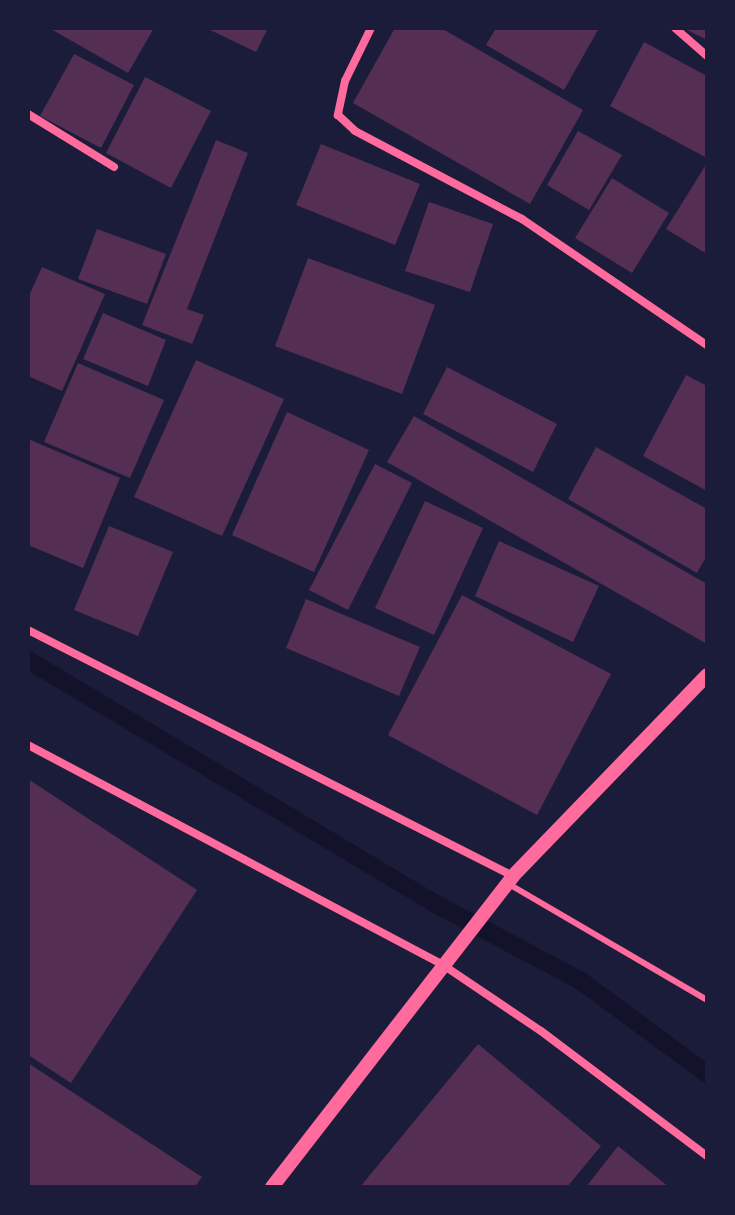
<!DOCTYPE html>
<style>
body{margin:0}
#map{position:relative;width:735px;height:1215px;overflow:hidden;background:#1b1b3a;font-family:Commissioner,sans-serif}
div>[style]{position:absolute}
.stream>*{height:18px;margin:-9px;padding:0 9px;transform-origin:9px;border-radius:9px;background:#12122b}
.building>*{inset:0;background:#542f53}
.service>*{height:6px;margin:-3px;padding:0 3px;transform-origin:3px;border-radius:3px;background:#ff6b9d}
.minor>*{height:8px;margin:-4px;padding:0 4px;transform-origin:4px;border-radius:4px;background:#ff6b9d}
.tertiary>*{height:14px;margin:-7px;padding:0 7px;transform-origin:7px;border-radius:7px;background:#ff6b9d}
span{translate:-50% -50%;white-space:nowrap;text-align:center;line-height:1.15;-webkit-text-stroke:8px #1b1b3a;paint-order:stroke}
.frame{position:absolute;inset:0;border:30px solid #1b1b3a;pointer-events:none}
</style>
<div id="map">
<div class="stream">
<i style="left:28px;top:660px;width:471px;rotate:30.9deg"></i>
<i style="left:432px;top:902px;width:169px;rotate:27.9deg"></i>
<i style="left:581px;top:981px;width:157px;rotate:36.4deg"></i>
</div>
<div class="building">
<i style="clip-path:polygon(49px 28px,154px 28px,128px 73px)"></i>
<i style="clip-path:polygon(206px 28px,268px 28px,256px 52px)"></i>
<i style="clip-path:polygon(395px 28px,441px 28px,583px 110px,530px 204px,353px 103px)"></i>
<i style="clip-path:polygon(496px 28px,599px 28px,564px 90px,486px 45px)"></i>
<i style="clip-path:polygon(683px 28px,707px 28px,707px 40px)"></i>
<i style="clip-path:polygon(644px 42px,707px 76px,707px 158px,610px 106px)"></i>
<i style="clip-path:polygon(74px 54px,134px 85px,101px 148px,40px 116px)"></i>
<i style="clip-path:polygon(145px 77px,211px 111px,171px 188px,106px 153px)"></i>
<i style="clip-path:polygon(578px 131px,622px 155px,589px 210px,547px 185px)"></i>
<i style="clip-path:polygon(216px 140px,248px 153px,187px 309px,204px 315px,192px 344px,142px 325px)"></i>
<i style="clip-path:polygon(321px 144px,420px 184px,395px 245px,296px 205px)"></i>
<i style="clip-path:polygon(707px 163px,707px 254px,666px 229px)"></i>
<i style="clip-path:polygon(612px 178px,669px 213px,632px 273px,575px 238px)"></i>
<i style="clip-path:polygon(429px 202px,493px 224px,470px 292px,405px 271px)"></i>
<i style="clip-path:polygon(97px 229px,166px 254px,147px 304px,78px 279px)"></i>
<i style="clip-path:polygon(308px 258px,435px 305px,402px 394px,275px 346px)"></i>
<i style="clip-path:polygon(42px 267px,105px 294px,62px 391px,28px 376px,28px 298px)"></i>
<i style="clip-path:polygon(103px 313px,166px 340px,148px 386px,83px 359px)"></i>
<i style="clip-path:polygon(196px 360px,284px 399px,222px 536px,134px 497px)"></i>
<i style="clip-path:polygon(78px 363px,164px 400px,130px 478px,44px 442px)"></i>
<i style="clip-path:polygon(447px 367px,557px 424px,533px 472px,423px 414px)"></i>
<i style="clip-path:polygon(686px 375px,707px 386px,707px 491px,643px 456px)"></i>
<i style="clip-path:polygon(287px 412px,369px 450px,314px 572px,232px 535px)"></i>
<i style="clip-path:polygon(414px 416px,707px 584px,707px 644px,387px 462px)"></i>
<i style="clip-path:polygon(28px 439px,120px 478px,83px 568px,28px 545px)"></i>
<i style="clip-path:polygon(596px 447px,707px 509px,707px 555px,697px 573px,568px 499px)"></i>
<i style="clip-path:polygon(375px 464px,412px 483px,348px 610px,309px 590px)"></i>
<i style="clip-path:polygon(425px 501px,483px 528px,434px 635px,375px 608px)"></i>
<i style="clip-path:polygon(109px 526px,173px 552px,138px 636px,74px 610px)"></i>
<i style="clip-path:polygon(499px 541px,599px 586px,573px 642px,475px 596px)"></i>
<i style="clip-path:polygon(462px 595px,611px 674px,537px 815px,388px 735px)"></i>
<i style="clip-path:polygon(306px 599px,420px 647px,399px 696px,286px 648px)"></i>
<i style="clip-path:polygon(28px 779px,197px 890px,71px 1083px,28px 1055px)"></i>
<i style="clip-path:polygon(478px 1044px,601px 1146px,567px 1187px,360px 1187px)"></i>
<i style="clip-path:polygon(28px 1063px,202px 1177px,195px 1187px,28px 1187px)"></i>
<i style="clip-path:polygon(618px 1146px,669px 1187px,586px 1187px)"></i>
</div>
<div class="service">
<i style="left:507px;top:883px;width:232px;rotate:30.3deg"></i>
</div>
<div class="minor">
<i style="left:371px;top:28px;width:59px;rotate:116.1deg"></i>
<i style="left:345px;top:81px;width:35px;rotate:102deg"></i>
<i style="left:338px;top:115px;width:23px;rotate:43deg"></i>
<i style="left:355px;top:131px;width:189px;rotate:27.8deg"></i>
<i style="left:522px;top:219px;width:224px;rotate:34.3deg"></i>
<i style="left:675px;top:28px;width:43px;rotate:41.2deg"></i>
<i style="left:28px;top:114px;width:101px;rotate:31.6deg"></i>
<i style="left:28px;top:630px;width:544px;rotate:26.89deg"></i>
<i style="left:28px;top:745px;width:470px;rotate:27.9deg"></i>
<i style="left:443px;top:965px;width:118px;rotate:34deg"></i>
<i style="left:541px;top:1031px;width:208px;rotate:37deg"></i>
</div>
<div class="tertiary">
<i style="left:272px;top:1187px;width:393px;rotate:-52.2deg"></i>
<i style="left:513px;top:876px;width:279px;rotate:-46deg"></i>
</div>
<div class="frame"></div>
</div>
